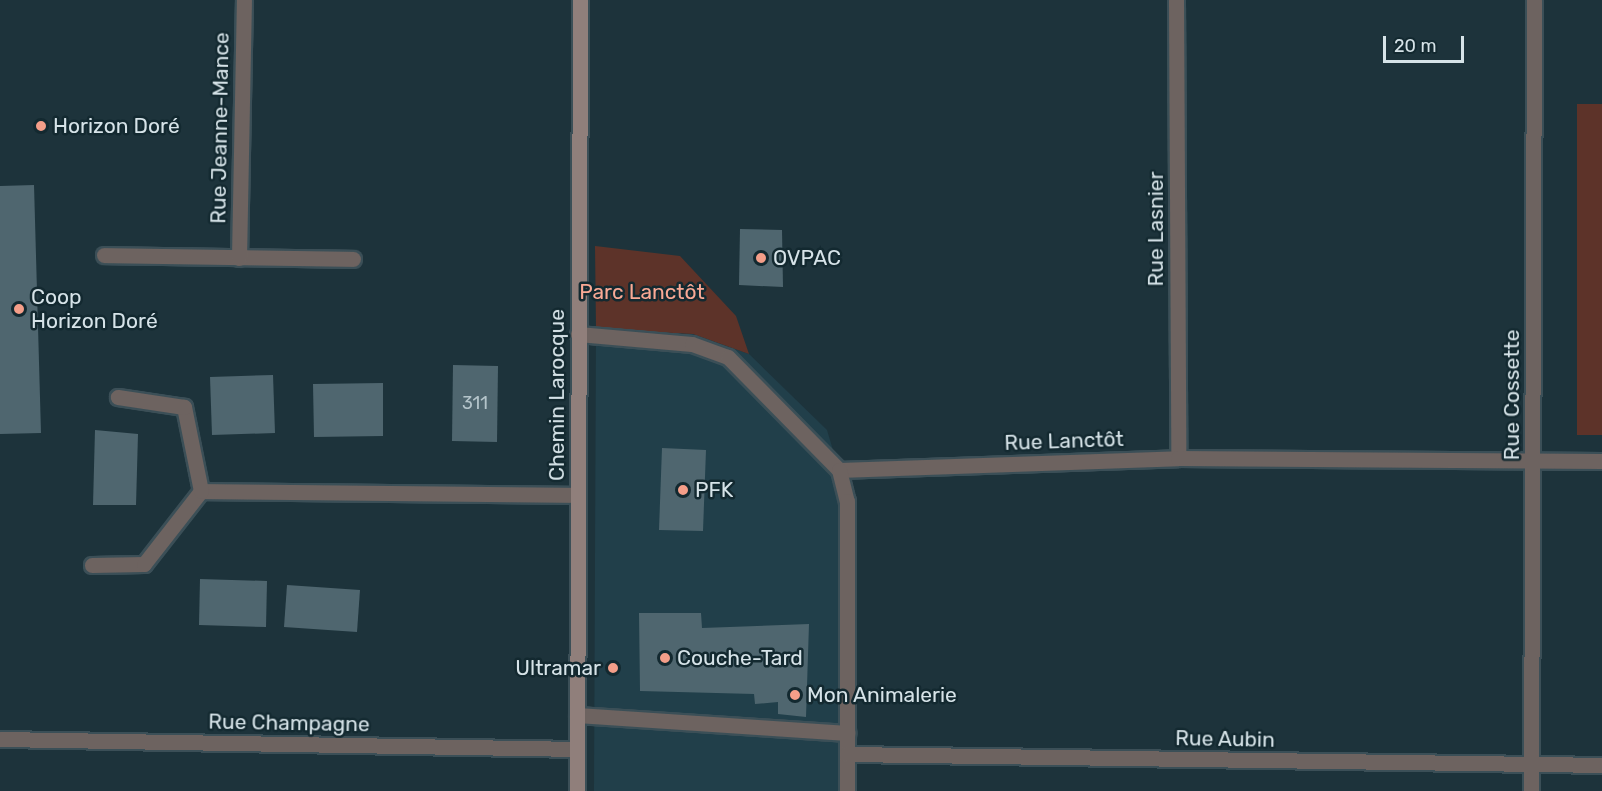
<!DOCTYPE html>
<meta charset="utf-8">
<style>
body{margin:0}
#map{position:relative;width:1602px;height:791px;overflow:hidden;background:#1d333b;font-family:Rubik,sans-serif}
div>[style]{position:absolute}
.built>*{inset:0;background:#213f4a}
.green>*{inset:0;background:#5d3329}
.building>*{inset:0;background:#4f666f}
.roads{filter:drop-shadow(2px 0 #3b4f57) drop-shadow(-2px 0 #3b4f57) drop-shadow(0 2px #3b4f57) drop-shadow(0 -2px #3b4f57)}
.service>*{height:15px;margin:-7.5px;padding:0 7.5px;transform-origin:7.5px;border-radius:7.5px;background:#6d6360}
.minor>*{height:15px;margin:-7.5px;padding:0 7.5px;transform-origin:7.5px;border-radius:7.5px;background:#6d6360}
.tertiary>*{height:15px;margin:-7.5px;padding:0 7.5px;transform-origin:7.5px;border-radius:7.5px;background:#6d6360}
.secondary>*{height:15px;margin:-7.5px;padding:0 7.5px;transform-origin:7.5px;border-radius:7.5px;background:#907f7b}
.dots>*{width:16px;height:16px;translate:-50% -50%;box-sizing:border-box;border:3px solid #132930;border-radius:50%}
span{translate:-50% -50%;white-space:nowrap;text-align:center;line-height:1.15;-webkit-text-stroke:5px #132930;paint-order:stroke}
.number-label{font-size:18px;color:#b4c4ca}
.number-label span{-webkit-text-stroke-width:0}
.poi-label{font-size:21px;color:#d6e3e8}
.left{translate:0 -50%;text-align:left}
.right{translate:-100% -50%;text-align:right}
.street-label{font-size:21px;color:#d6e3e8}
.park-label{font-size:21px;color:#f9a995}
.scale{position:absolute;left:1383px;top:36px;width:81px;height:27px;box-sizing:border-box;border:3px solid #d6e3e8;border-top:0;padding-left:8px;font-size:18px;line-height:21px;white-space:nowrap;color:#d6e3e8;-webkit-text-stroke:4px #132930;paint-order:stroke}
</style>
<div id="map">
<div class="built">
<i style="clip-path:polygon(596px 329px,693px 334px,749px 354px,827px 430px,839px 470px,847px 791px,594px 791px)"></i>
</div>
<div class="green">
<i style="clip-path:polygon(1577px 104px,1602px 104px,1602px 435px,1577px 435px)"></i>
<i style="clip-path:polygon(595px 246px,680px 256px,736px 316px,749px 354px,693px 334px,596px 329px)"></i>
</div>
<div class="building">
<i style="clip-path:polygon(34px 185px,41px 433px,0 434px,0 186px)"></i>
<i style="clip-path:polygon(740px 229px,782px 230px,783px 287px,739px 285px)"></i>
<i style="clip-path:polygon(453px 365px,498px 366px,497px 442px,452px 441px)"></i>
<i style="clip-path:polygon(273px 375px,275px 433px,212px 435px,210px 377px)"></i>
<i style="clip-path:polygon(383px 383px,383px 436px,314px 437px,313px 384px)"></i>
<i style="clip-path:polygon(95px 430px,138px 434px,136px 505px,93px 505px)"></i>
<i style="clip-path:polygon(662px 448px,706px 450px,703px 531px,659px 530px)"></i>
<i style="clip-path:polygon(200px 579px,267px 581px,266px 627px,199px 625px)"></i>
<i style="clip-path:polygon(287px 585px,360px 590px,357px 632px,284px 627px)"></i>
<i style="clip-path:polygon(639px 613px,701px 613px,702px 628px,809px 624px,806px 717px,778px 714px,778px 702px,755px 704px,754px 694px,640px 691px)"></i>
</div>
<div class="roads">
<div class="service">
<i style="left:104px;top:255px;width:249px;rotate:0.9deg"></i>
<i style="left:201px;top:491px;width:377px;rotate:0.6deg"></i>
<i style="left:92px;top:565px;width:52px;rotate:-1.1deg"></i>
<i style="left:144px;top:564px;width:93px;rotate:-52deg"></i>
<i style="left:201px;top:491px;width:86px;rotate:-101.4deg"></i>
<i style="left:184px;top:407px;width:67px;rotate:-171.4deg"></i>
<i style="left:577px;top:715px;width:271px;rotate:3.8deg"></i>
</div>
<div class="minor">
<i style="left:1176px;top:0;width:458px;rotate:89.7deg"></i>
<i style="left:239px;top:258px;width:258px;rotate:-88.9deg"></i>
<i style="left:578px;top:334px;width:114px;rotate:5deg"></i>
<i style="left:692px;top:344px;width:38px;rotate:20deg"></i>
<i style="left:728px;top:357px;width:158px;rotate:45.5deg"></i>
<i style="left:839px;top:470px;width:339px;rotate:-2deg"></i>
<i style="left:1178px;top:458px;width:424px;rotate:0.4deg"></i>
<i style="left:839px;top:470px;width:32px;rotate:76deg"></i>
<i style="left:847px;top:501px;width:290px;rotate:90deg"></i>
<i style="left:0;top:739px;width:577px;rotate:0.99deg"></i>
<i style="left:847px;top:754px;width:755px;rotate:0.83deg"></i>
</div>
<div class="tertiary">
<i style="left:1531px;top:791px;width:791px;rotate:-89.78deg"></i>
</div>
<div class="secondary">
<i style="left:577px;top:791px;width:791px;rotate:-89.78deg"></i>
</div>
</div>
<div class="dots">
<i style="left:41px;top:126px;background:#f49e89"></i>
<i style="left:761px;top:258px;background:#f49e89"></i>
<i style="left:19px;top:309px;background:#f49e89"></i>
<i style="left:683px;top:490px;background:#f49e89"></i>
<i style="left:665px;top:658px;background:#f49e89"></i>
<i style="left:613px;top:668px;background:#f49e89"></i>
<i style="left:795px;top:695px;background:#f49e89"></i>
</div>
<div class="number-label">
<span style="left:475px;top:403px">311</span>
</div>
<div class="poi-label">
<span class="left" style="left:53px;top:126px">Horizon Doré</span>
<span class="left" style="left:773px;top:258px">OVPAC</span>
<span class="left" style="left:31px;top:309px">Coop<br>Horizon Doré</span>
<span class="left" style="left:695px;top:490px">PFK</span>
<span class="left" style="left:677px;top:658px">Couche-Tard</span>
<span class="right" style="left:601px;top:668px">Ultramar</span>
<span class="left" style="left:807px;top:695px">Mon Animalerie</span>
</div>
<div class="street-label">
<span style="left:220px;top:128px;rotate:-89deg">Rue Jeanne-Mance</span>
<span style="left:1156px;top:229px;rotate:-90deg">Rue Lasnier</span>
<span style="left:557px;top:395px;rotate:-90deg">Chemin Larocque</span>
<span style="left:1512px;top:395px;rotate:-90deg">Rue Cossette</span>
<span style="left:1064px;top:441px;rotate:-2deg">Rue Lanctôt</span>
<span style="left:289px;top:723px;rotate:1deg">Rue Champagne</span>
<span style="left:1225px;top:739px;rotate:1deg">Rue Aubin</span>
</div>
<div class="park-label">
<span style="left:642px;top:292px">Parc Lanctôt</span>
</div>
<div class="scale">20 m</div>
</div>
